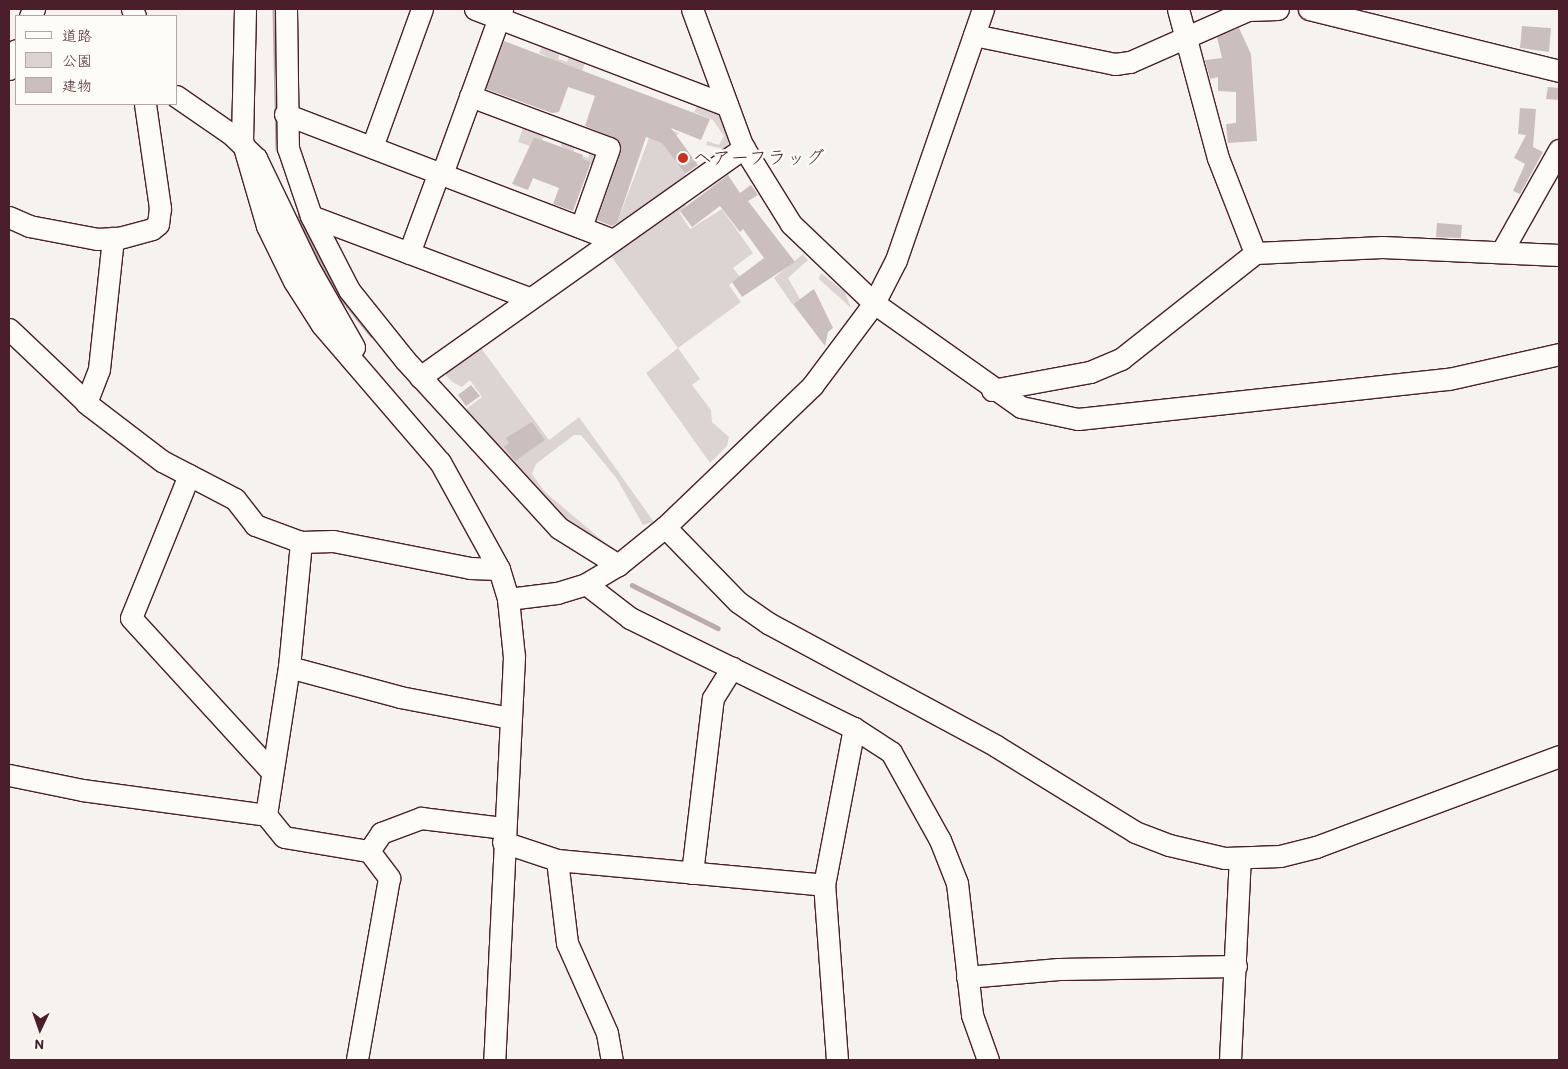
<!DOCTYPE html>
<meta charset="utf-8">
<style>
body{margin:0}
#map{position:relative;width:1568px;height:1069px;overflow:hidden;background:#f6f3ef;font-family:Itim,"Klee One",sans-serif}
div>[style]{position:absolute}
.green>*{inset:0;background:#dcd4d2}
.stream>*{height:4.5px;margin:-2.25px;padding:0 2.25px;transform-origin:2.25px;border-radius:2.25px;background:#bbabac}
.building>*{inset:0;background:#cbbfbe}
.roads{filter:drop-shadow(1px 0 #4a1f2b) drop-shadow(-1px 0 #4a1f2b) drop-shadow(0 1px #4a1f2b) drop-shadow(0 -1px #4a1f2b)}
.minor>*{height:21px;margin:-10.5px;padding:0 10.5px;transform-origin:10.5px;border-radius:10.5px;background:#fdfcf7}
.dots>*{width:14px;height:14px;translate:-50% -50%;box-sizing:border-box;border:2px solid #fdfcf7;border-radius:50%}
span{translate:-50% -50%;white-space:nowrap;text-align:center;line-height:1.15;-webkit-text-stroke:5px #fdfcf7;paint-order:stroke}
.poi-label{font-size:19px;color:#4a1f2b}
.left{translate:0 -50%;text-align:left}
.frame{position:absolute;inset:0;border:10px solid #4a1f2b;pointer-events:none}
.legend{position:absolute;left:15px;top:15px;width:162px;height:90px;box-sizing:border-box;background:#fdfcf7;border:1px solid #b5a4a5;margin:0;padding:6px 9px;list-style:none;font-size:15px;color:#4a1f2b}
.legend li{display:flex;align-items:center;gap:10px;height:25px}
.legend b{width:25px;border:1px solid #b5a4a5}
.north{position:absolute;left:15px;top:1004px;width:50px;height:50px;-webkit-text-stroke:4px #fdfcf7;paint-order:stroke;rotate:183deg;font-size:14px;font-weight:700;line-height:20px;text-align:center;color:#4a1f2b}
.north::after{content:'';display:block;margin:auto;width:18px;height:22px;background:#4a1f2b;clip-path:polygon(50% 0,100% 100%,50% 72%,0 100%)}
</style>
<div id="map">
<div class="green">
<i style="clip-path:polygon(545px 40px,562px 48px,558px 59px,567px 62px,570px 54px,586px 61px,581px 74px,539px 53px)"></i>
<i style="clip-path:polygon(701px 100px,716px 109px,730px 141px,725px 149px,706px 145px,707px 141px,719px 145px,724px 136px,713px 120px,694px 112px)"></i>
<i style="clip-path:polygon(525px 122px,577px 141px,573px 153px,588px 158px,591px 149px,598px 151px,596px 167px,574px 156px,561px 146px,561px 141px,546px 135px,542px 140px,534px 137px,530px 146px,518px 142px)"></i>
<i style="clip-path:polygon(663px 127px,679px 133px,665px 147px,690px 181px,614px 231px,649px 138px)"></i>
<i style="clip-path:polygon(686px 200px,686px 206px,679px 212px,690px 229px,722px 209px,753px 253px,733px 268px,740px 277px,729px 285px,741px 302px,678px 348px,700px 379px,692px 385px,711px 410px,712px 422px,729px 437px,727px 446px,710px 463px,646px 373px,678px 348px,605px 248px)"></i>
<i style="clip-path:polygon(803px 254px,808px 260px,788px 278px,800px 299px,792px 304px,774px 278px)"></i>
<i style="clip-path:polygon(821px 273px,845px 292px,851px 308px,819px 279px)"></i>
<i style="clip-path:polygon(475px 340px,549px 440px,579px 417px,654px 522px,643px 525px,617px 479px,581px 435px,574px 435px,536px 464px,532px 474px,545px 492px,616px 552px,590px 544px,461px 413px,482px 397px,470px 380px,462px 387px,452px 382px,443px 372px)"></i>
</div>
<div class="stream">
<i style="left:275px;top:9px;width:140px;rotate:88.8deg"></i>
<i style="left:300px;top:216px;width:81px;rotate:64.4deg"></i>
<i style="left:335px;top:289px;width:59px;rotate:51.2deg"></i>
<i style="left:632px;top:585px;width:96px;rotate:26.6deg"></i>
</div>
<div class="building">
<i style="clip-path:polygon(1522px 26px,1551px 28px,1549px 52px,1520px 48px)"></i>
<i style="clip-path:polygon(1239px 28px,1251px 54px,1257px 141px,1228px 143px,1226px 124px,1236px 123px,1236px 92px,1218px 91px,1218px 77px,1210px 79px,1205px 60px,1222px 58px,1217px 37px)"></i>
<i style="clip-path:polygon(504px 41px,710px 119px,701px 140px,671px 128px,698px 165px,685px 174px,662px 143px,646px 137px,617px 223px,612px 226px,597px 220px,621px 152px,619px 140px,585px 126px,595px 96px,568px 87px,559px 112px,552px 113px,486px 89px)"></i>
<i style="clip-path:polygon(1548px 87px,1559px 88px,1559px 100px,1546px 99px)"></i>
<i style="clip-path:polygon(1520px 108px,1536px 109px,1533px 147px,1543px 152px,1520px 194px,1513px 191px,1525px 164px,1514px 158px,1526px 135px,1518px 134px)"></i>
<i style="clip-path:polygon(534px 137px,583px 155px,582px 159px,591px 162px,573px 211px,553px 204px,559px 188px,533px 178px,528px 190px,512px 184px)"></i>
<i style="clip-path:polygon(728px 175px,740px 193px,751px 185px,758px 195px,748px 201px,795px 262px,742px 297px,732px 282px,764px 258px,743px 229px,740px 232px,720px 206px,692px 227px,680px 211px)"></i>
<i style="clip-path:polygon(1437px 223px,1462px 225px,1461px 238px,1436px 237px)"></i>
<i style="clip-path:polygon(814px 289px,833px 328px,828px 332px,825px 346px,793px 304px)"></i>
<i style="clip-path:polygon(471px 385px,480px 396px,466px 406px,458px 395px)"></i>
<i style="clip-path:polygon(532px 422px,545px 440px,515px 461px,504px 447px,509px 443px,506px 438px)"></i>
</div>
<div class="roads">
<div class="minor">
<i style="left:132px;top:9px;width:8px;rotate:67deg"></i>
<i style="left:245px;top:9px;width:131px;rotate:91.3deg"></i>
<i style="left:242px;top:140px;width:90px;rotate:73.8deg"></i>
<i style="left:267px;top:226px;width:61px;rotate:63.9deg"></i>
<i style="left:294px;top:281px;width:52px;rotate:57.5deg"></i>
<i style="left:322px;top:325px;width:181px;rotate:49.3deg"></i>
<i style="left:440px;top:462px;width:122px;rotate:61.1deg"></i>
<i style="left:499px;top:569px;width:31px;rotate:73deg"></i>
<i style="left:508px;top:599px;width:58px;rotate:84.1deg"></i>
<i style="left:514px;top:657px;width:403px;rotate:92.8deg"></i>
<i style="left:286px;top:9px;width:139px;rotate:89.2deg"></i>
<i style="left:288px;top:148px;width:72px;rotate:71.3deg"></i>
<i style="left:311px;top:216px;width:83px;rotate:62.8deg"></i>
<i style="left:349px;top:290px;width:90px;rotate:51.3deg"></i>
<i style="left:405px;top:360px;width:228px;rotate:47.5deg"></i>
<i style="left:559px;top:528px;width:70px;rotate:32.1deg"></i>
<i style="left:475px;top:9px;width:270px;rotate:20.9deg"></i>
<i style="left:692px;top:9px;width:145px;rotate:69.8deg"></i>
<i style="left:742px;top:145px;width:93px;rotate:58.2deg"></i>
<i style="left:791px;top:224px;width:115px;rotate:43.6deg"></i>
<i style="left:874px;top:303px;width:180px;rotate:35.3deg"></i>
<i style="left:1021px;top:407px;width:58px;rotate:11.9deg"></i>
<i style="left:1078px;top:419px;width:373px;rotate:-6.2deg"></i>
<i style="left:1449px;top:379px;width:113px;rotate:-12.8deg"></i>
<i style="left:1178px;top:9px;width:154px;rotate:75deg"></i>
<i style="left:1218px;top:158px;width:102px;rotate:68.7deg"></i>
<i style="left:1309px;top:9px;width:258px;rotate:13.9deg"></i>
<i style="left:30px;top:16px;width:8px;rotate:-60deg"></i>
<i style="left:974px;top:35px;width:144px;rotate:11.6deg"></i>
<i style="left:1115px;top:64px;width:15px;rotate:-8deg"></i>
<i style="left:1130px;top:62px;width:129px;rotate:-23.8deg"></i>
<i style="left:1248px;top:10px;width:30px;rotate:-2deg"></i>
<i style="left:9px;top:69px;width:20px;rotate:-70deg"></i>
<i style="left:176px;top:96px;width:67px;rotate:34.6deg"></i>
<i style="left:231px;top:134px;width:35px;rotate:44deg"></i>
<i style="left:256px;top:158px;width:124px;rotate:64.3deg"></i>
<i style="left:310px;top:270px;width:89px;rotate:60.3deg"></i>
<i style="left:470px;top:96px;width:148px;rotate:20.5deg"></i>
<i style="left:609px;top:148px;width:84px;rotate:109.5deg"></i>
<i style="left:285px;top:114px;width:349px;rotate:21deg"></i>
<i style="left:372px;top:147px;width:147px;rotate:-70.1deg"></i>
<i style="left:442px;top:174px;width:176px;rotate:-70deg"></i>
<i style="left:311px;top:216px;width:233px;rotate:20.6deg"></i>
<i style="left:9px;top:217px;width:22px;rotate:24deg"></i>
<i style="left:29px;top:226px;width:69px;rotate:10.8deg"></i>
<i style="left:97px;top:239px;width:22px;rotate:-3deg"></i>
<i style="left:119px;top:238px;width:34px;rotate:-15deg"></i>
<i style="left:152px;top:229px;width:8px;rotate:-40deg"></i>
<i style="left:158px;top:224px;width:16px;rotate:-83deg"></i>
<i style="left:160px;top:208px;width:105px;rotate:-98.2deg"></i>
<i style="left:1502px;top:251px;width:116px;rotate:-60.6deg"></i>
<i style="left:409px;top:253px;width:86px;rotate:-69.7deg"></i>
<i style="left:9px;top:329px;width:112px;rotate:43.5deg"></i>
<i style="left:90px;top:406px;width:91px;rotate:37.4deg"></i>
<i style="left:162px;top:461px;width:82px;rotate:27.5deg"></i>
<i style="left:235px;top:499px;width:33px;rotate:52deg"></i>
<i style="left:255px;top:525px;width:49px;rotate:20.3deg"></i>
<i style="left:301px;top:542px;width:32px;rotate:-2deg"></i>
<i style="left:333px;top:541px;width:140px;rotate:11.1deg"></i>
<i style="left:470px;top:568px;width:29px;rotate:2deg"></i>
<i style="left:420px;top:377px;width:397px;rotate:-35.3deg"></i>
<i style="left:992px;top:390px;width:100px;rotate:-10.4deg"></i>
<i style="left:1090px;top:372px;width:34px;rotate:-23deg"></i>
<i style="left:1121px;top:359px;width:171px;rotate:-38.3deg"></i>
<i style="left:1255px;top:253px;width:127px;rotate:-2.7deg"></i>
<i style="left:1382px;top:247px;width:177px;rotate:2.6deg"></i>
<i style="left:86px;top:403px;width:36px;rotate:-69deg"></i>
<i style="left:99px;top:369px;width:132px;rotate:-83.9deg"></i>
<i style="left:189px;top:475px;width:154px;rotate:112.1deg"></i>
<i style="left:131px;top:618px;width:209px;rotate:47.5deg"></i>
<i style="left:665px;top:527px;width:105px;rotate:45.8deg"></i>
<i style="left:738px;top:602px;width:37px;rotate:35deg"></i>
<i style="left:768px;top:623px;width:259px;rotate:28.3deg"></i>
<i style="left:996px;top:746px;width:163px;rotate:31.7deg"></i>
<i style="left:1135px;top:832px;width:36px;rotate:21deg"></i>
<i style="left:1169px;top:845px;width:57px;rotate:13.1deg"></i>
<i style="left:1225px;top:858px;width:55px;rotate:-2.1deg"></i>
<i style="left:1280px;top:856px;width:37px;rotate:-14deg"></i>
<i style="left:1316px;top:847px;width:259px;rotate:-20.5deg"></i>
<i style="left:586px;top:584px;width:56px;rotate:37.7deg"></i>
<i style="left:630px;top:618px;width:250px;rotate:26.2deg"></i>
<i style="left:854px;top:728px;width:44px;rotate:33deg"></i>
<i style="left:891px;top:752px;width:101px;rotate:60.9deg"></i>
<i style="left:940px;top:840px;width:46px;rotate:68.4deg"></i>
<i style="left:957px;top:883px;width:133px;rotate:83.5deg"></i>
<i style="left:972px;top:1015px;width:48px;rotate:70.4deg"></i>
<i style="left:508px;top:599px;width:49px;rotate:-7deg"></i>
<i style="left:557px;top:593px;width:30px;rotate:-17deg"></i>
<i style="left:586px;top:584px;width:37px;rotate:-31deg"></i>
<i style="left:618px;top:565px;width:60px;rotate:-39deg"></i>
<i style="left:665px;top:527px;width:204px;rotate:-43.8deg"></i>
<i style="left:812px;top:386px;width:104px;rotate:-53.2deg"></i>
<i style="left:874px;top:303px;width:48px;rotate:-62.9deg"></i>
<i style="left:896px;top:260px;width:266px;rotate:-70.9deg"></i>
<i style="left:289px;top:667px;width:115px;rotate:15.1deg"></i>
<i style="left:400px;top:697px;width:112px;rotate:10.8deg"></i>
<i style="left:9px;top:775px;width:75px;rotate:11.6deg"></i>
<i style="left:82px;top:790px;width:186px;rotate:7.7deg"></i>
<i style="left:266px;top:815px;width:28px;rotate:51deg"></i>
<i style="left:284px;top:837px;width:86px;rotate:9.4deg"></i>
<i style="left:369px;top:851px;width:34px;rotate:53deg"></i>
<i style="left:389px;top:878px;width:185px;rotate:100deg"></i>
<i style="left:266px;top:815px;width:150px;rotate:-81.2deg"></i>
<i style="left:289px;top:667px;width:126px;rotate:-84.5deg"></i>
<i style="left:503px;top:842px;width:57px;rotate:18.4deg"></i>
<i style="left:557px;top:860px;width:268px;rotate:5.3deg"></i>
<i style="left:369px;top:851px;width:22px;rotate:-56deg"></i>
<i style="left:381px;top:833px;width:43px;rotate:-20.6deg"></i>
<i style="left:421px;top:818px;width:84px;rotate:6.9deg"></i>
<i style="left:557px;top:860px;width:84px;rotate:83.1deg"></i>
<i style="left:567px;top:943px;width:98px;rotate:66deg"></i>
<i style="left:607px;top:1033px;width:27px;rotate:80deg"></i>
<i style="left:692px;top:873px;width:176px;rotate:-83.2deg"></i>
<i style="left:713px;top:698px;width:36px;rotate:-58deg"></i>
<i style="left:967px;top:977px;width:92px;rotate:-5deg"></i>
<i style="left:1059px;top:969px;width:177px;rotate:-1deg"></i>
<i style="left:837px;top:1060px;width:175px;rotate:-94.2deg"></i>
<i style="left:824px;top:885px;width:160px;rotate:-79.2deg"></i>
<i style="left:1230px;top:1060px;width:202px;rotate:-87.2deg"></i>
</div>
</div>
<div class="dots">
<i style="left:683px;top:158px;background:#c8321e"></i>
</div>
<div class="poi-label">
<span class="left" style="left:693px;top:158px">ヘアーフラッグ</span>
</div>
<div class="frame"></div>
<ul class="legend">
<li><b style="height:6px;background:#fdfcf7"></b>道路</li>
<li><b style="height:14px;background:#dcd4d2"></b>公園</li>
<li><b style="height:14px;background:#cbbfbe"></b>建物</li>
</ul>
<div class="north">N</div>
</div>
